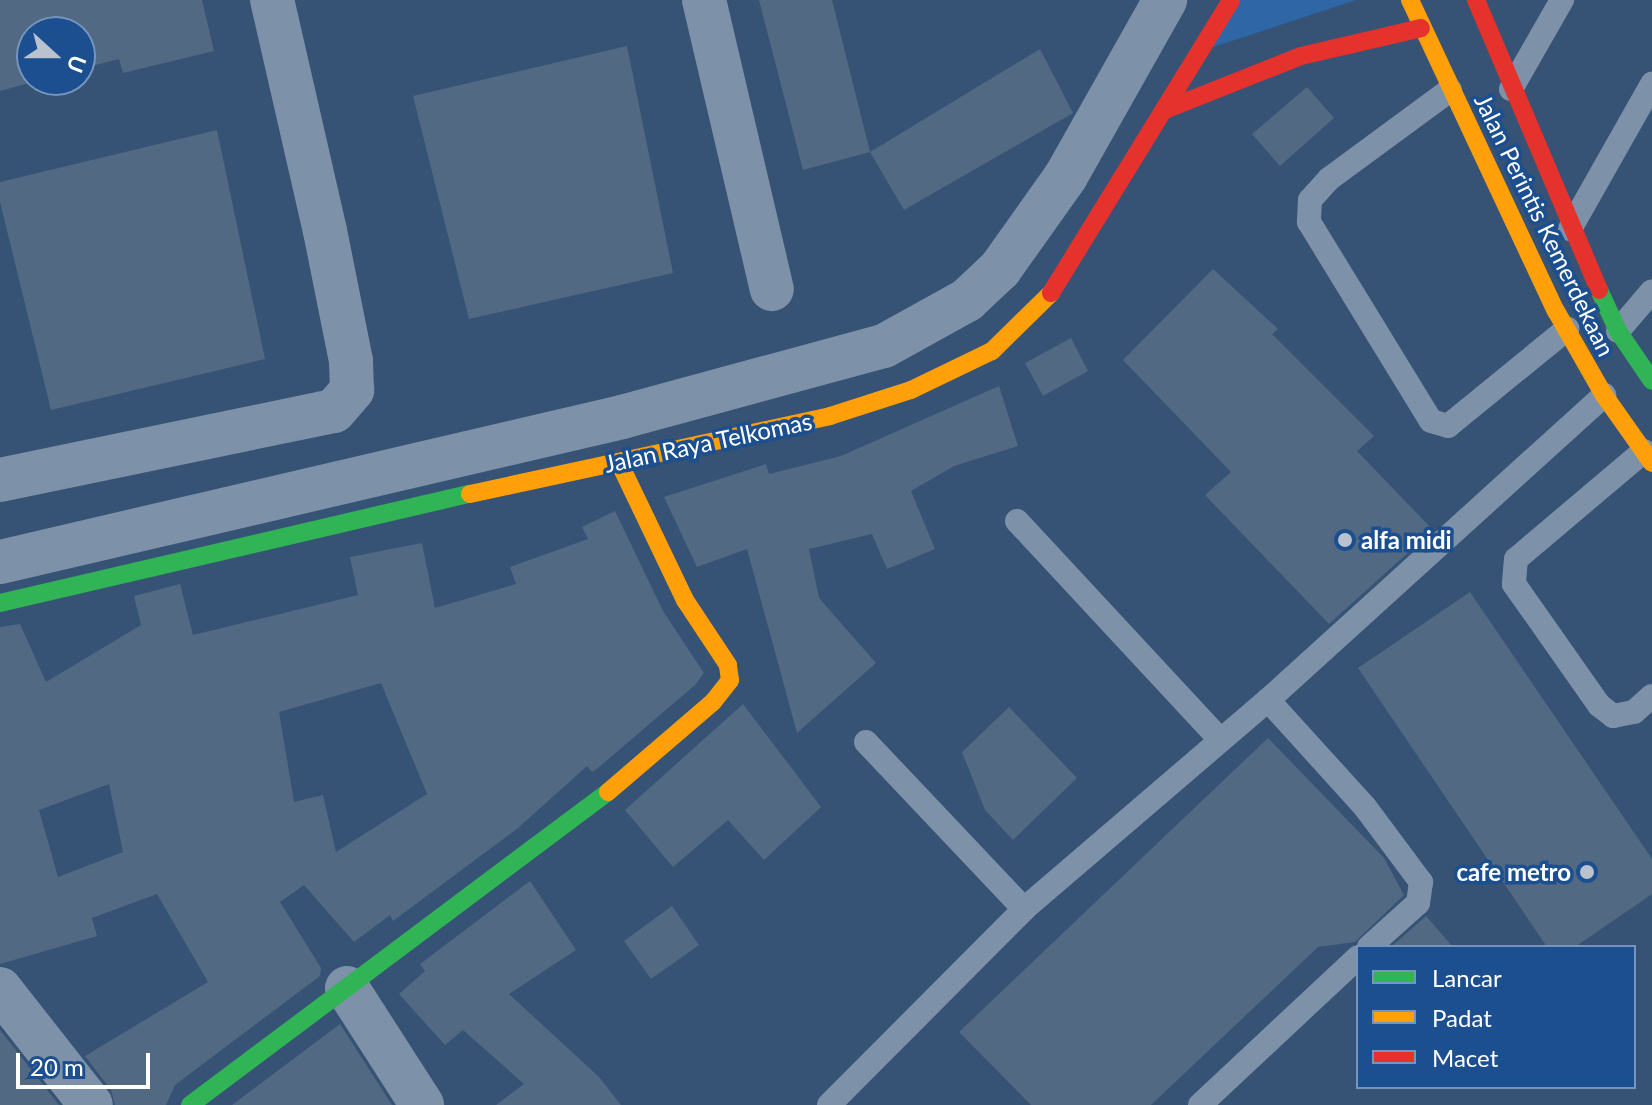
<!DOCTYPE html>
<style>
body{margin:0}
#map{position:relative;width:1652px;height:1105px;overflow:hidden;background:#365274;font-family:Lato,sans-serif}
div>[style]{position:absolute}
.green>*{inset:0;background:#2f66a5}
.building>*{inset:0;background:#526984}
.lane>*{height:24px;margin:-12px;padding:0 12px;transform-origin:12px;border-radius:12px;background:#7d92a8}
.street>*{height:44px;margin:-22px;padding:0 22px;transform-origin:22px;border-radius:22px;background:#7d92a8}
.fast>*{height:18px;margin:-9px;padding:0 9px;transform-origin:9px;border-radius:9px;background:#30b455}
.slow>*{height:18px;margin:-9px;padding:0 9px;transform-origin:9px;border-radius:9px;background:#ff9f0a}
.jam>*{height:18px;margin:-9px;padding:0 9px;transform-origin:9px;border-radius:9px;background:#e5322d}
.dots>*{width:22px;height:22px;translate:-50% -50%;box-sizing:border-box;border:4px solid #1b4f8f;border-radius:50%}
span{translate:-50% -50%;white-space:nowrap;text-align:center;line-height:1.15;-webkit-text-stroke:7px #1b4f8f;paint-order:stroke}
.street-label{font-size:24px;color:#fff}
.poi-label{font-size:24px;color:#fff;font-weight:700}
.left{translate:0 -50%;text-align:left}
.right{translate:-100% -50%;text-align:right}
.legend{position:absolute;left:1356px;top:945px;width:280px;height:144px;box-sizing:border-box;background:#1b4f8f;border:2px solid #7695bc;margin:0;padding:10px 14px;list-style:none;font-size:24px;color:#fff}
.legend li{display:flex;align-items:center;gap:16px;height:40px}
.legend b{width:40px;border:2px solid #7695bc}
.north{position:absolute;left:16px;top:16px;width:80px;height:80px;box-sizing:border-box;background:#1b4f8f;border:2px solid #7695bc;border-radius:50%;rotate:111deg;font-size:22px;font-weight:700;line-height:32px;text-align:center;color:#fff}
.north::after{content:'';display:block;margin:auto;width:28px;height:36px;background:#b9c2ce;clip-path:polygon(50% 0,100% 100%,50% 72%,0 100%)}
.scale{position:absolute;left:16px;top:1053px;width:134px;height:36px;box-sizing:border-box;border:4px solid #fff;border-top:0;padding-left:10px;font-size:24px;line-height:28px;white-space:nowrap;color:#fff;-webkit-text-stroke:6px #1b4f8f;paint-order:stroke}
</style>
<div id="map">
<div class="green">
<i style="clip-path:polygon(1240px 0,1356px 0,1201px 51px)"></i>
</div>
<div class="building">
<i style="clip-path:polygon(0 0,202px 0,214px 51px,123px 73px,119px 59px,80px 69px,80px 32px,32px 32px,32px 80px,40px 80px,0 91px)"></i>
<i style="clip-path:polygon(759px 0,832px 0,870px 152px,803px 170px)"></i>
<i style="clip-path:polygon(627px 46px,673px 273px,469px 319px,413px 96px)"></i>
<i style="clip-path:polygon(1040px 49px,1073px 113px,904px 210px,870px 152px)"></i>
<i style="clip-path:polygon(1307px 87px,1334px 118px,1280px 166px,1252px 134px)"></i>
<i style="clip-path:polygon(217px 130px,265px 359px,51px 410px,0 202px,0 182px)"></i>
<i style="clip-path:polygon(1213px 269px,1278px 329px,1272px 334px,1374px 436px,1357px 451px,1433px 530px,1329px 624px,1205px 495px,1231px 472px,1123px 360px)"></i>
<i style="clip-path:polygon(1071px 338px,1088px 371px,1043px 396px,1025px 363px)"></i>
<i style="clip-path:polygon(999px 386px,1018px 446px,954px 466px,911px 491px,935px 549px,887px 569px,872px 534px,809px 549px,819px 598px,876px 663px,797px 733px,747px 549px,697px 567px,664px 497px,766px 464px,769px 474px,841px 456px)"></i>
<i style="clip-path:polygon(evenodd,615px 511px,663px 611px,704px 673px,695px 685px,598px 768px,592px 772px,587px 766px,518px 828px,393px 921px,390px 915px,354px 942px,304px 885px,280px 902px,321px 968px,320px 976px,175px 1085px,166px 1105px,115px 1105px,111px 1090px,85px 1056px,208px 982px,157px 894px,92px 918px,97px 936px,0 964px,0 627px,20px 624px,46px 682px,141px 625px,134px 596px,180px 584px,193px 635px,358px 595px,350px 557px,422px 543px,435px 608px,516px 584px,510px 567px,588px 539px,582px 527px,615px 511px,381px 683px,427px 794px,336px 852px,323px 795px,294px 802px,279px 712px,381px 683px,615px 511px,109px 784px,123px 852px,58px 877px,39px 810px,109px 784px)"></i>
<i style="clip-path:polygon(1470px 592px,1652px 859px,1652px 894px,1575px 947px,1547px 947px,1358px 668px)"></i>
<i style="clip-path:polygon(743px 704px,821px 807px,764px 860px,728px 820px,673px 867px,625px 810px)"></i>
<i style="clip-path:polygon(1009px 707px,1077px 778px,1013px 840px,985px 810px,962px 752px)"></i>
<i style="clip-path:polygon(1268px 738px,1384px 858px,1404px 895px,1355px 942px,1318px 947px,1151px 1105px,1031px 1105px,959px 1032px)"></i>
<i style="clip-path:polygon(530px 881px,576px 950px,509px 994px,599px 1077px,621px 1105px,496px 1105px,524px 1084px,463px 1030px,445px 1045px,399px 994px,425px 971px,420px 964px)"></i>
<i style="clip-path:polygon(672px 906px,699px 945px,651px 979px,624px 941px)"></i>
<i style="clip-path:polygon(1426px 916px,1453px 947px,1391px 947px)"></i>
<i style="clip-path:polygon(340px 1024px,392px 1105px,232px 1105px)"></i>
<i style="clip-path:polygon(0 1030px,59px 1105px,0 1105px)"></i>
</div>
<div class="lane">
<i style="left:1511px;top:89px;width:103px;rotate:-60.2deg"></i>
<i style="left:1450px;top:90px;width:150px;rotate:143.7deg"></i>
<i style="left:1329px;top:179px;width:28px;rotate:132deg"></i>
<i style="left:1310px;top:200px;width:22px;rotate:93deg"></i>
<i style="left:1309px;top:222px;width:233px;rotate:58.5deg"></i>
<i style="left:1431px;top:421px;width:18px;rotate:16deg"></i>
<i style="left:1448px;top:426px;width:154px;rotate:-39.2deg"></i>
<i style="left:1570px;top:229px;width:167px;rotate:-60.5deg"></i>
<i style="left:1618px;top:331px;width:52px;rotate:-49.6deg"></i>
<i style="left:1644px;top:451px;width:167px;rotate:139.8deg"></i>
<i style="left:1516px;top:559px;width:25px;rotate:95deg"></i>
<i style="left:1514px;top:584px;width:148px;rotate:54.9deg"></i>
<i style="left:1599px;top:705px;width:18px;rotate:38deg"></i>
<i style="left:1613px;top:716px;width:21px;rotate:-11deg"></i>
<i style="left:1634px;top:712px;width:24px;rotate:-42deg"></i>
<i style="left:1017px;top:521px;width:296px;rotate:47.1deg"></i>
<i style="left:1268px;top:700px;width:144px;rotate:47.8deg"></i>
<i style="left:1365px;top:807px;width:94px;rotate:53.3deg"></i>
<i style="left:1421px;top:882px;width:21px;rotate:98deg"></i>
<i style="left:1418px;top:903px;width:66px;rotate:138.1deg"></i>
<i style="left:866px;top:742px;width:230px;rotate:46.6deg"></i>
<i style="left:829px;top:1105px;width:276px;rotate:-45.1deg"></i>
<i style="left:1024px;top:909px;width:321px;rotate:-40.6deg"></i>
<i style="left:1268px;top:700px;width:454px;rotate:-42.2deg"></i>
<i style="left:1200px;top:1105px;width:216px;rotate:-43.1deg"></i>
</div>
<div class="street">
<i style="left:704px;top:0;width:297px;rotate:76.8deg"></i>
<i style="left:0;top:480px;width:341px;rotate:-11.7deg"></i>
<i style="left:334px;top:411px;width:28px;rotate:-49deg"></i>
<i style="left:352px;top:390px;width:29px;rotate:-92deg"></i>
<i style="left:351px;top:361px;width:133px;rotate:-101.3deg"></i>
<i style="left:325px;top:231px;width:237px;rotate:-102.9deg"></i>
<i style="left:0;top:562px;width:639px;rotate:-13.12deg"></i>
<i style="left:622px;top:417px;width:271px;rotate:-15.2deg"></i>
<i style="left:884px;top:346px;width:95px;rotate:-29deg"></i>
<i style="left:967px;top:300px;width:45px;rotate:-43.2deg"></i>
<i style="left:1000px;top:269px;width:114px;rotate:-54.6deg"></i>
<i style="left:1066px;top:176px;width:202px;rotate:-60.6deg"></i>
<i style="left:347px;top:988px;width:139px;rotate:57.3deg"></i>
<i style="left:0;top:989px;width:147px;rotate:51.9deg"></i>
</div>
<div class="fast">
<i style="left:1599px;top:290px;width:45px;rotate:65.1deg"></i>
<i style="left:1618px;top:331px;width:60px;rotate:55.8deg"></i>
<i style="left:0;top:603px;width:482px;rotate:-13.1deg"></i>
<i style="left:190px;top:1105px;width:522px;rotate:-36.83deg"></i>
</div>
<div class="slow">
<i style="left:1410px;top:0;width:344px;rotate:64.9deg"></i>
<i style="left:1556px;top:311px;width:97px;rotate:60.3deg"></i>
<i style="left:1604px;top:395px;width:83px;rotate:54.8deg"></i>
<i style="left:470px;top:494px;width:368px;rotate:-12.2deg"></i>
<i style="left:830px;top:416px;width:85px;rotate:-17.8deg"></i>
<i style="left:911px;top:390px;width:90px;rotate:-25.7deg"></i>
<i style="left:992px;top:351px;width:83px;rotate:-44.5deg"></i>
<i style="left:608px;top:792px;width:138px;rotate:-40.6deg"></i>
<i style="left:713px;top:702px;width:28px;rotate:-52deg"></i>
<i style="left:730px;top:680px;width:15px;rotate:-98deg"></i>
<i style="left:728px;top:665px;width:78px;rotate:-123.5deg"></i>
<i style="left:685px;top:600px;width:153px;rotate:-115.6deg"></i>
</div>
<div class="jam">
<i style="left:1476px;top:0;width:315px;rotate:67deg"></i>
<i style="left:1165px;top:110px;width:146px;rotate:-21.7deg"></i>
<i style="left:1301px;top:56px;width:123px;rotate:-13.1deg"></i>
<i style="left:1051px;top:293px;width:344px;rotate:-58.4deg"></i>
</div>
<div class="dots">
<i style="left:1345px;top:540px;background:#b9c2ce"></i>
<i style="left:1587px;top:872px;background:#b9c2ce"></i>
</div>
<div class="street-label">
<span style="left:1545px;top:225px;rotate:64deg">Jalan Perintis Kemerdekaan</span>
<span style="left:708px;top:442px;rotate:-12deg">Jalan Raya Telkomas</span>
</div>
<div class="poi-label">
<span class="left" style="left:1361px;top:540px">alfa midi</span>
<span class="right" style="left:1571px;top:872px">cafe metro</span>
</div>
<ul class="legend">
<li><b style="height:10px;background:#30b455"></b>Lancar</li>
<li><b style="height:10px;background:#ff9f0a"></b>Padat</li>
<li><b style="height:10px;background:#e5322d"></b>Macet</li>
</ul>
<div class="north">U</div>
<div class="scale">20 m</div>
</div>
